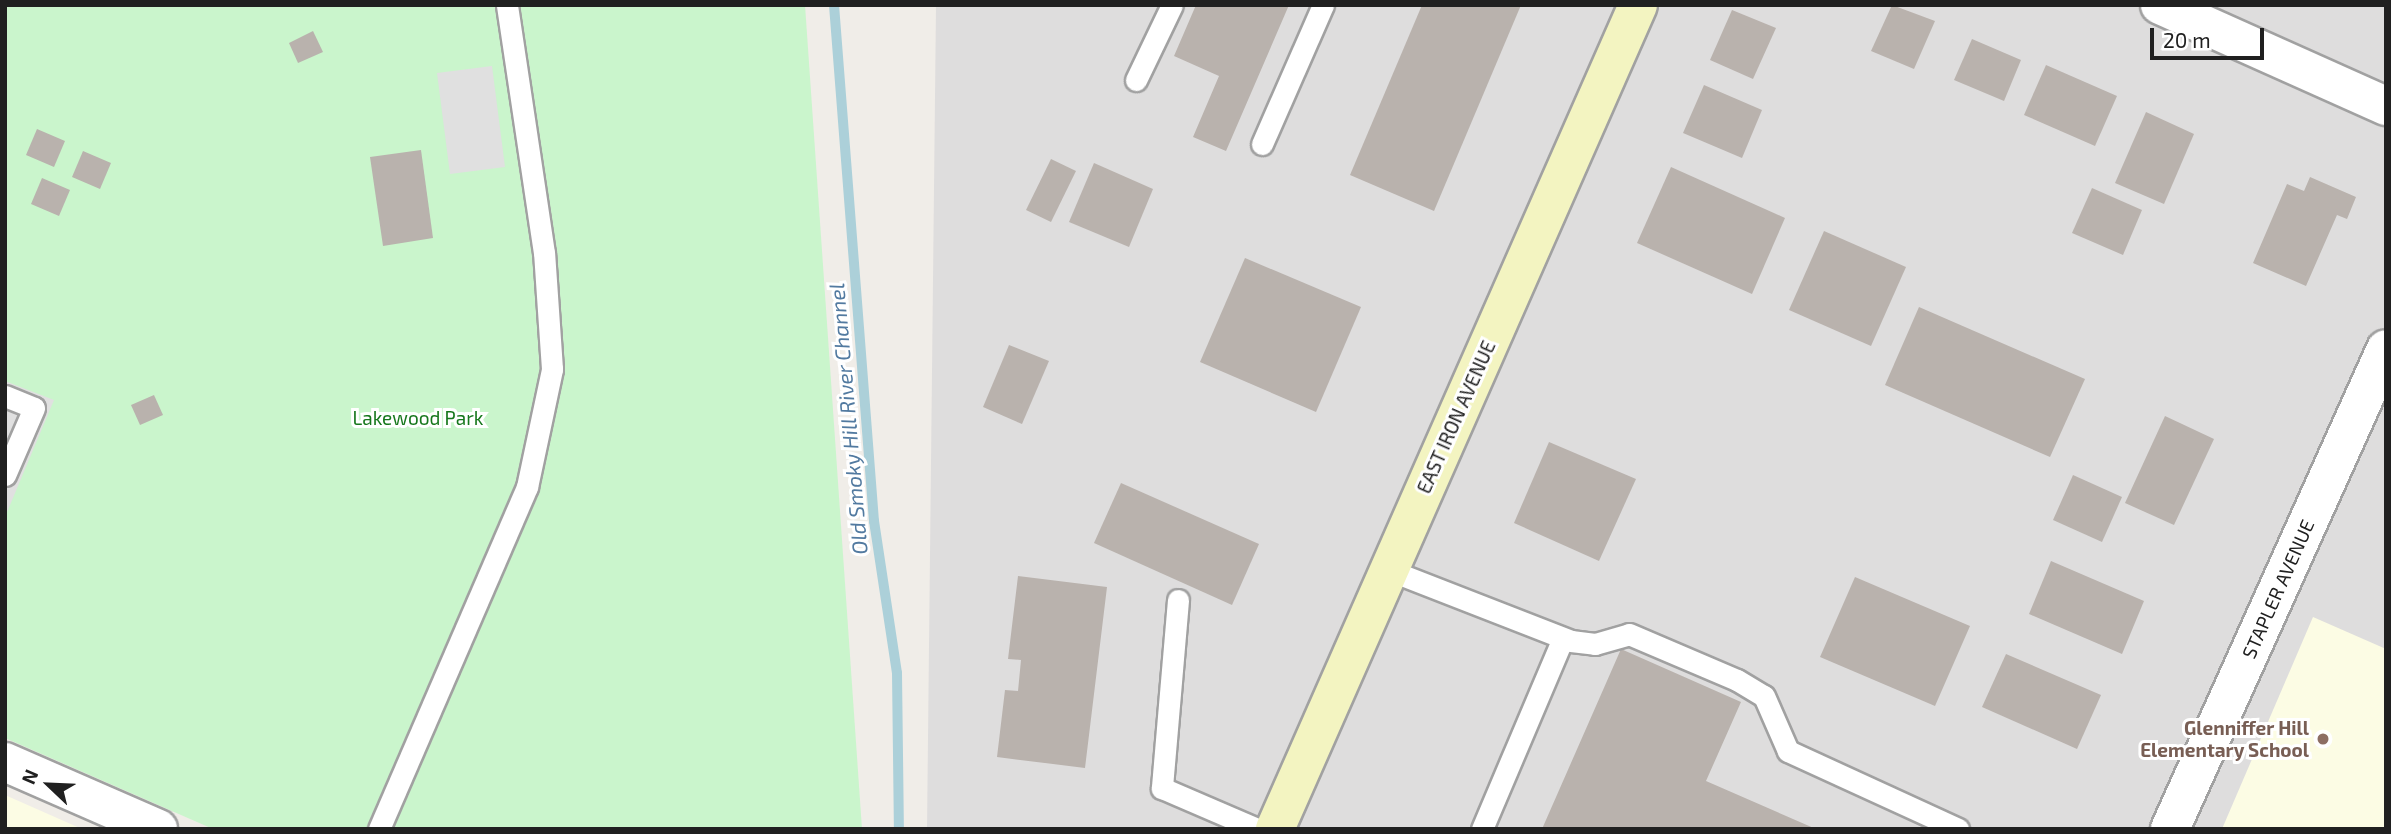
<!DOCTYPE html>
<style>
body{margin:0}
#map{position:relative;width:2391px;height:834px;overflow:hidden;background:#f0ede8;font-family:"Exo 2",sans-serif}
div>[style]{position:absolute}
.residential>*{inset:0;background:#dedddd}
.education>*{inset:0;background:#fcfce4}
.park>*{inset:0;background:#caf5cc}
.parking>*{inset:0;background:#e0e0e0}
.stream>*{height:10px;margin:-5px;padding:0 5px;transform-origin:5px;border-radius:5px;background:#acd0d9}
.building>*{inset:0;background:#b9b2ad}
.roads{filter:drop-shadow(2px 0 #a1a1a1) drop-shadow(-2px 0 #a1a1a1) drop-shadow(0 2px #a1a1a1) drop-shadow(0 -2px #a1a1a1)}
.lane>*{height:21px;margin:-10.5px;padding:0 10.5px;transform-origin:10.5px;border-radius:10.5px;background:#fff}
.street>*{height:38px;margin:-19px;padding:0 19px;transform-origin:19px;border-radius:19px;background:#fff}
.secondary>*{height:38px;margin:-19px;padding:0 19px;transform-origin:19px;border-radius:19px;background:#f3f4c1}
.dots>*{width:19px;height:19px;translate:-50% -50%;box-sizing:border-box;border:4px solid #fff;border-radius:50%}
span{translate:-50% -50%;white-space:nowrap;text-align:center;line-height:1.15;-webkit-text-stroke:6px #fff;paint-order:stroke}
.street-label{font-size:19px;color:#202020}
.park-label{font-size:19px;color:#16771c}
.education-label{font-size:19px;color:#785e54;font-weight:700}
.right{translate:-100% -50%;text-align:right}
.water-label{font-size:21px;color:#527aa0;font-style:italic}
.frame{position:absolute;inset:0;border:7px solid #202020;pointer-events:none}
.north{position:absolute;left:14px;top:750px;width:70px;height:70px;-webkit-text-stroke:5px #fff;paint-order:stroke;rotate:293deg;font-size:19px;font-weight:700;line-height:28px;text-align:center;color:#202020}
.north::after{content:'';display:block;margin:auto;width:24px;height:32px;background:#202020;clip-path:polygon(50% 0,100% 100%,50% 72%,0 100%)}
.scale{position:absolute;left:2150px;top:28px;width:114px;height:32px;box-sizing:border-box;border:4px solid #202020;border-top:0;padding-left:9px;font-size:21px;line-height:24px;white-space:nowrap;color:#202020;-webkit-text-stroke:5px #fff;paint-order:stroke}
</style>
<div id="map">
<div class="residential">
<i style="clip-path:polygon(936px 5px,2386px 5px,2386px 829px,927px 829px)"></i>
</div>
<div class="education">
<i style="clip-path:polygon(2313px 617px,2386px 649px,2386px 829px,2222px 829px)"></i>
<i style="clip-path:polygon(5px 795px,82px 829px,5px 829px)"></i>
</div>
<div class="park">
<i style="clip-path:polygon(5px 5px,805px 5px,862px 829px,213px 829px,5px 738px)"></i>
</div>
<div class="parking">
<i style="clip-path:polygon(492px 66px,505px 167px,450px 174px,437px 73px)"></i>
<i style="clip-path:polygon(5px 381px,54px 400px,5px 517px)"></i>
</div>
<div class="stream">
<i style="left:834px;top:5px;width:518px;rotate:85.57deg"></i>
<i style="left:874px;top:521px;width:154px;rotate:81.4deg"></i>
<i style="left:897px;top:673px;width:156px;rotate:89.3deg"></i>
</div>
<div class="building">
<i style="clip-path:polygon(1196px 5px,1289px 5px,1226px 151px,1193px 137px,1219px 76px,1174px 56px)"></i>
<i style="clip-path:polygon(1422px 5px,1521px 5px,1434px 211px,1350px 175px)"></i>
<i style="clip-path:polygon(1892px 5px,1935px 21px,1914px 69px,1871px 51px)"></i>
<i style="clip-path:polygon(1732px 10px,1776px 28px,1753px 79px,1710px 60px)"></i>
<i style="clip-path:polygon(313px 31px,323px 52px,298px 63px,289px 43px)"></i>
<i style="clip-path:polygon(1972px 39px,2021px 60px,2004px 101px,1954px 80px)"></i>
<i style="clip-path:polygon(2046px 65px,2117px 96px,2095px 146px,2024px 115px)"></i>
<i style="clip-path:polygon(1704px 85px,1762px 110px,1742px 158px,1683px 133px)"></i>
<i style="clip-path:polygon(2146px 112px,2194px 134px,2164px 204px,2115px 183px)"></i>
<i style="clip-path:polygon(37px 129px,65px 141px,54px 167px,26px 155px)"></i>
<i style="clip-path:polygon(421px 150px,433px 238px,383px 246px,370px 157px)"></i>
<i style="clip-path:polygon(83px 151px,111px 163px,100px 189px,72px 177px)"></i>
<i style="clip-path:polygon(1051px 159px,1076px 171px,1051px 222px,1026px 210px)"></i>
<i style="clip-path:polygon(1094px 163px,1153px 189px,1129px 247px,1069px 222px)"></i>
<i style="clip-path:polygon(1671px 167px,1785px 218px,1752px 294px,1637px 243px)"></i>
<i style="clip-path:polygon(2310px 177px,2356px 197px,2347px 219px,2337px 215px,2306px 286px,2253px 263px,2287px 184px,2304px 191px)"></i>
<i style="clip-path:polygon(42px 178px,70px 190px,59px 216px,31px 204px)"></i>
<i style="clip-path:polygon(2092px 188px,2142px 210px,2123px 255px,2072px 233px)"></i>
<i style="clip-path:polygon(1824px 231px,1906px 267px,1871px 346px,1789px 310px)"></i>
<i style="clip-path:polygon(1245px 258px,1361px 307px,1316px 412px,1200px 362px)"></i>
<i style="clip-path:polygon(1919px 307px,2085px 379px,2050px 457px,1885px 385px)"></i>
<i style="clip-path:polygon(1009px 345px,1049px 361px,1022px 424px,983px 407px)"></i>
<i style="clip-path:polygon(154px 395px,163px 415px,140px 425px,131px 405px)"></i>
<i style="clip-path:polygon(2165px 416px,2214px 439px,2174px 525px,2125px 503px)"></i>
<i style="clip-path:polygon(1549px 442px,1636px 479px,1599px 561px,1514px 523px)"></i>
<i style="clip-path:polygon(2073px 475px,2122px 497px,2102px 542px,2053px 520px)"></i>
<i style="clip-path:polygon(1121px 483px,1259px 544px,1232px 605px,1094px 543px)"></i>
<i style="clip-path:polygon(2051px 561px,2144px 601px,2122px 654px,2029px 614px)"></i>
<i style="clip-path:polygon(1018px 576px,1107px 587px,1085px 768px,997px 757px,1005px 690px,1018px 691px,1021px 660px,1008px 659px)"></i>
<i style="clip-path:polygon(1855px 577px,1970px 626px,1935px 706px,1820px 657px)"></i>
<i style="clip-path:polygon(1621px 649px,1741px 702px,1706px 781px,1816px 829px,1542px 829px)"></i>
<i style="clip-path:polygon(2006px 654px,2101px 695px,2077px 749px,1982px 707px)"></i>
</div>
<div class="roads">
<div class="lane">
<i style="left:1136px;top:80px;width:83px;rotate:-64.4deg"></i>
<i style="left:1262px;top:144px;width:152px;rotate:-66.3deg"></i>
<i style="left:5px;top:396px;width:31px;rotate:22deg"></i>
<i style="left:34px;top:408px;width:73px;rotate:113.4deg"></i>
<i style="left:1389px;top:570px;width:195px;rotate:21.3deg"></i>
<i style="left:1571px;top:641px;width:24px;rotate:7deg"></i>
<i style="left:1595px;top:644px;width:35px;rotate:-16deg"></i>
<i style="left:1629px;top:634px;width:117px;rotate:23.1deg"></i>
<i style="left:1737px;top:680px;width:31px;rotate:31deg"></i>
<i style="left:1764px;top:696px;width:60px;rotate:66.4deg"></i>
<i style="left:1788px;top:751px;width:187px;rotate:24.6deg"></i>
<i style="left:1178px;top:600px;width:189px;rotate:94.9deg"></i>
<i style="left:1162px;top:788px;width:103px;rotate:23.3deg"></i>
<i style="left:379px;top:829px;width:373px;rotate:-66.6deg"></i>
<i style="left:527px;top:487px;width:121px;rotate:-78deg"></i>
<i style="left:552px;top:369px;width:116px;rotate:-93.9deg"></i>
<i style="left:544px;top:253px;width:251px;rotate:-98.5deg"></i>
<i style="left:1482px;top:829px;width:207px;rotate:-67deg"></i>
</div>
<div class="street">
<i style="left:2160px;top:5px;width:248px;rotate:24.1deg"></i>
<i style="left:5px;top:762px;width:167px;rotate:23.6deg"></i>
<i style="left:2170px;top:829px;width:526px;rotate:-65.77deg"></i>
</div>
<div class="secondary">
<i style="left:1275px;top:829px;width:900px;rotate:-66.22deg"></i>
</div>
</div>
<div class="dots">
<i style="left:2323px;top:739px;background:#8d6e63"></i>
</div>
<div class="street-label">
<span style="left:1456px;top:417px;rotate:-66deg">EAST IRON AVENUE</span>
<span style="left:2278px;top:589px;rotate:-66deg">STAPLER AVENUE</span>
</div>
<div class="park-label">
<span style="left:418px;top:418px">Lakewood Park</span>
</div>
<div class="education-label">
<span class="right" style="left:2309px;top:739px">Glenniffer Hill<br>Elementary School</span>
</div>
<div class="water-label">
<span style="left:848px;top:419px;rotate:-95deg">Old Smoky Hill River Channel</span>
</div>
<div class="frame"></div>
<div class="north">N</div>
<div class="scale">20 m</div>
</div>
